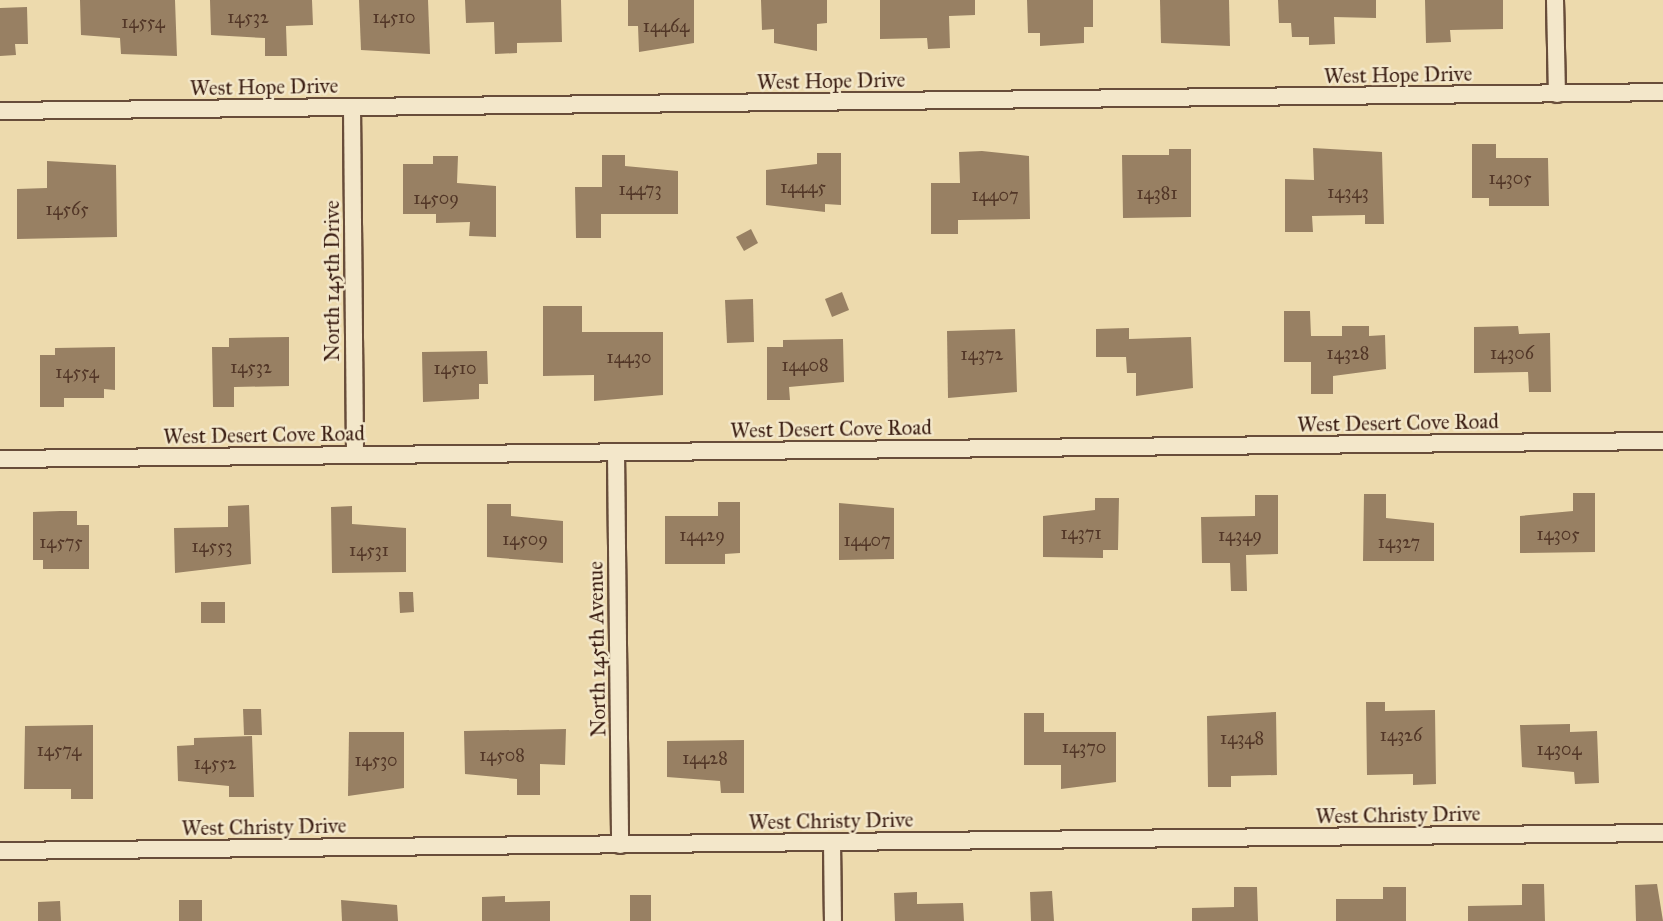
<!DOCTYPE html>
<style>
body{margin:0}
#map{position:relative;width:1663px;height:921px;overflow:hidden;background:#eddaad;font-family:"IM FELL Great Primer",serif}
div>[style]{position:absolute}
.building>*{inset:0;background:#988063}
.roads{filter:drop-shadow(2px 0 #684d3a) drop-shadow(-2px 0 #684d3a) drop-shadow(0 2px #684d3a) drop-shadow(0 -2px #684d3a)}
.street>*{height:16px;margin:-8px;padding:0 8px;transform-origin:8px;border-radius:8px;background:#f3e7ca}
span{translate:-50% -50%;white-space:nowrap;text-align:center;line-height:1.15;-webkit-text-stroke:5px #f3e7ca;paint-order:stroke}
.number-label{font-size:18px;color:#523627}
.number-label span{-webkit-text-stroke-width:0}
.street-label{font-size:21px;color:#3b1e13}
</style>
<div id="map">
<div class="building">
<i style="clip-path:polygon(80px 0,175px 0,177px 56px,121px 54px,120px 38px,81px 35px)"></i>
<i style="clip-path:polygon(210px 0,312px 0,313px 25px,286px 26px,287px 56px,265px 56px,265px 38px,211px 35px)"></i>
<i style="clip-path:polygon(359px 0,428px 0,430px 54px,361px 50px)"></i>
<i style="clip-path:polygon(465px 0,561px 0,562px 42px,517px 43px,517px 53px,495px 54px,494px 22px,466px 23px)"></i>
<i style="clip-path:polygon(628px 0,694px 0,694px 43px,639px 52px,638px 26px,628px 26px)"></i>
<i style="clip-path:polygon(761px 0,827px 0,827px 23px,817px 24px,817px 51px,774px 43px,774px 29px,762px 30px)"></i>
<i style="clip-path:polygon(880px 0,975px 0,975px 15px,949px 16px,950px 48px,928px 49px,927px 38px,880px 39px)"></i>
<i style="clip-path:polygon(1027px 0,1093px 0,1093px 27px,1084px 27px,1084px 43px,1040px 46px,1040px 33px,1028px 33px)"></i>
<i style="clip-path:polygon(1160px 0,1229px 0,1230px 46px,1161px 43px)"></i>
<i style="clip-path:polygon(1278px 0,1376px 0,1376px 18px,1334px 17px,1335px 44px,1309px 45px,1309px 37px,1292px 37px,1291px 23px,1279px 23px)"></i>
<i style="clip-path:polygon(1425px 0,1503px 0,1503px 29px,1450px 30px,1451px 42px,1426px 43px)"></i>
<i style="clip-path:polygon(27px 7px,28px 44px,15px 44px,16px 55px,0 56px,0 8px)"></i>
<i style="clip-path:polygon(1472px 144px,1496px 144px,1496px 158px,1548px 158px,1549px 206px,1489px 206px,1489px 198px,1472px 198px)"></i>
<i style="clip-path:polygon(1313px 148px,1382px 152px,1384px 224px,1365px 224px,1365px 215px,1312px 216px,1313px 232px,1285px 232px,1285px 179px,1314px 180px)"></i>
<i style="clip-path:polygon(1169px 149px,1191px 149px,1191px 217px,1123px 218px,1122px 155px,1169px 155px)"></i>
<i style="clip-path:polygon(982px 151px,1029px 156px,1030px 219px,958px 220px,958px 234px,931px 234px,931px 183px,960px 183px,959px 152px)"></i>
<i style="clip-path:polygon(817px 153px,841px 153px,841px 205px,825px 204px,825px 212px,766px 205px,766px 170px,817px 164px)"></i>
<i style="clip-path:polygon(602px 155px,625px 155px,625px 166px,678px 171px,678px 214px,601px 214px,601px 238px,576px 238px,575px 187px,602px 187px)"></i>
<i style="clip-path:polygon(433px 156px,458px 156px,457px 183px,496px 186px,496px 237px,469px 236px,470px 222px,436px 223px,436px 214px,403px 214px,403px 164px,433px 164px)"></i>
<i style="clip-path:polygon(47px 161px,116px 165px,117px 237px,17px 239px,17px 189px,47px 188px)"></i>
<i style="clip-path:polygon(751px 229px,758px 243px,744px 251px,736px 237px)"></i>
<i style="clip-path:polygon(842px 292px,849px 310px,832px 317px,825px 299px)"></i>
<i style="clip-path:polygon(753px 299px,754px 342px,727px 343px,725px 300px)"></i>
<i style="clip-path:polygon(543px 306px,582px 306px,582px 332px,663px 332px,663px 395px,594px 401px,594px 375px,543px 376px)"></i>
<i style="clip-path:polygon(1284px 311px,1310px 311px,1311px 336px,1342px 336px,1342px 326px,1369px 326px,1369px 336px,1385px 335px,1386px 369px,1333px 376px,1333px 394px,1311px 394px,1311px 362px,1284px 362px)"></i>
<i style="clip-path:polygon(1518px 326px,1519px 334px,1550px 333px,1551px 392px,1529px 392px,1528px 372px,1474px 373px,1474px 327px)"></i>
<i style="clip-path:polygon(1129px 328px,1129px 339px,1191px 337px,1193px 388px,1136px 396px,1136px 373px,1127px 373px,1126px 357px,1096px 357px,1096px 329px)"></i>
<i style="clip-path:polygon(1015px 329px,1017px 392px,948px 398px,947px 331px)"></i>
<i style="clip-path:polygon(289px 337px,289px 386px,234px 387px,234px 407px,213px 407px,212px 347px,229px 347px,229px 338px)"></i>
<i style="clip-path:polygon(843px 339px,844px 382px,789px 387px,790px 400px,767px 400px,767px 347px,783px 347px,783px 340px)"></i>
<i style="clip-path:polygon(115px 347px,115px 390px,104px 389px,104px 398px,64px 398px,64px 407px,40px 407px,40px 355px,55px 355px,55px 348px)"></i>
<i style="clip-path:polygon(487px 351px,488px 384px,479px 384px,479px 399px,423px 402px,422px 352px)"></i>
<i style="clip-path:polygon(1573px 493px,1595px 493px,1595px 552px,1520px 553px,1520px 516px,1573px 511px)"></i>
<i style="clip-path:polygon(1364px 494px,1386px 494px,1386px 518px,1434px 523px,1434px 561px,1363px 561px)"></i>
<i style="clip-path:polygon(1255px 495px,1278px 495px,1278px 554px,1246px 555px,1247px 591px,1231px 591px,1230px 563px,1202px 563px,1201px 517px,1255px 516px)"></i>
<i style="clip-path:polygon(1095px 498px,1119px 498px,1118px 550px,1103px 550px,1103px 558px,1043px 557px,1043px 516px,1095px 510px)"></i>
<i style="clip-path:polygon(718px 502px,740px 502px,740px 553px,725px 554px,725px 564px,665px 564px,665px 516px,718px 516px)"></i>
<i style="clip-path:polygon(839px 503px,894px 508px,894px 559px,839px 560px)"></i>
<i style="clip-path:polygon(487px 504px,511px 504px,511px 516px,563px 521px,563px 563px,487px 557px)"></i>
<i style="clip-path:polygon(249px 505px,251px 564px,175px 573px,174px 528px,228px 527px,228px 506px)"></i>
<i style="clip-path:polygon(352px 506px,352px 524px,406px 528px,406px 572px,332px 573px,331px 507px)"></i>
<i style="clip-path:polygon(60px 511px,77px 511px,77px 525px,89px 525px,89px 569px,43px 569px,43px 560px,33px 560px,33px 512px)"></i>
<i style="clip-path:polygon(399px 592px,413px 592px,414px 612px,400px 613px)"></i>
<i style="clip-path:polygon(201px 602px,225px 602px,225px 623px,201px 623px)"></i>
<i style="clip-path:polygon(1366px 702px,1385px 702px,1385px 711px,1435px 710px,1436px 784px,1413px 785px,1413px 774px,1367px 775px)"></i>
<i style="clip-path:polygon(243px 709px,261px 709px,262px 735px,244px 735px)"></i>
<i style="clip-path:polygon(1276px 712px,1277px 775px,1231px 776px,1231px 787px,1208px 787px,1207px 716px)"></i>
<i style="clip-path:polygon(1024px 713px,1044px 713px,1044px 732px,1116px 732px,1116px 782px,1061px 789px,1061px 765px,1024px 765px)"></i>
<i style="clip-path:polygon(1570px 724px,1570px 732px,1597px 731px,1599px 783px,1575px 784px,1574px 772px,1522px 767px,1520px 725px)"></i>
<i style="clip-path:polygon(93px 725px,93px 799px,71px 799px,71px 789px,24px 789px,25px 726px)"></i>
<i style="clip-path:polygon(566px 729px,565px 765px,540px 764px,540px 795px,517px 795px,517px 779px,465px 774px,464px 731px)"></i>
<i style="clip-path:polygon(349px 732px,404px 732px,404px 788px,348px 796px)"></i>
<i style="clip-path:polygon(252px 736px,254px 797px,229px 797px,229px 786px,178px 781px,177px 746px,194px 745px,194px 738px)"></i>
<i style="clip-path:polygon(744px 740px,744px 793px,721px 793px,720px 781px,667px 777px,667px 741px)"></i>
<i style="clip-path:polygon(1522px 884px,1544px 884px,1545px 921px,1468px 921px,1468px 906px,1522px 905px)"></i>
<i style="clip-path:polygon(1657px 884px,1663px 921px,1636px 921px,1635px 885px)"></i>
<i style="clip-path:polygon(1234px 887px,1257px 887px,1258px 921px,1192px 921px,1192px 908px,1234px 907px)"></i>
<i style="clip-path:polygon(1383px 887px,1406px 887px,1406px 921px,1336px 921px,1336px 899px,1383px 899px)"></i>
<i style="clip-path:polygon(1052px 891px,1054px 921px,1031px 921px,1030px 892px)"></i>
<i style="clip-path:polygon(917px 892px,917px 904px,963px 903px,964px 921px,895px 921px,894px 893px)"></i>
<i style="clip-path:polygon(630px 895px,651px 895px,651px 921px,630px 921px)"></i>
<i style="clip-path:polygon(505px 896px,505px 902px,550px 901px,550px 921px,482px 921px,482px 897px)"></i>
<i style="clip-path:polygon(179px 900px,202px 900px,202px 921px,179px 921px)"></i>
<i style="clip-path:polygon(341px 900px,397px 905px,398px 921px,342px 921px)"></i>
<i style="clip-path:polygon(60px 901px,61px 921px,38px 921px,38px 902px)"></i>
</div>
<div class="roads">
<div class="street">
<i style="left:1555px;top:0;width:94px;rotate:88.8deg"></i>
<i style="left:352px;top:107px;width:348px;rotate:89.5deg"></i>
<i style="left:0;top:111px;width:1663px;rotate:-0.65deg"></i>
<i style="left:616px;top:452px;width:393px;rotate:89.4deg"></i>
<i style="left:0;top:459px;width:1663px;rotate:-0.62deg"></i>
<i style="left:832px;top:842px;width:79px;rotate:89.3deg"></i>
<i style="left:0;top:851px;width:1663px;rotate:-0.62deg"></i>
</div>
</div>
<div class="number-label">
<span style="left:248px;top:17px">14532</span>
<span style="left:394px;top:17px">14510</span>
<span style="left:143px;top:22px">14554</span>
<span style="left:666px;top:26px">14464</span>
<span style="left:1510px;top:178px">14305</span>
<span style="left:803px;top:187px">14445</span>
<span style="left:640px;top:189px">14473</span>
<span style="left:1348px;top:192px">14343</span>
<span style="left:1157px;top:193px">14381</span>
<span style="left:995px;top:195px">14407</span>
<span style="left:436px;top:198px">14509</span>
<span style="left:67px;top:209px">14565</span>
<span style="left:1348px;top:353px">14328</span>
<span style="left:1512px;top:353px">14306</span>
<span style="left:982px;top:354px">14372</span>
<span style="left:629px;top:357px">14430</span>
<span style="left:805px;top:365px">14408</span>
<span style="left:251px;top:367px">14532</span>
<span style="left:455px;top:368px">14510</span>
<span style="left:77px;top:372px">14554</span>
<span style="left:1081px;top:533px">14371</span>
<span style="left:1558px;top:534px">14305</span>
<span style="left:702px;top:535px">14429</span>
<span style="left:1240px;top:535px">14349</span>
<span style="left:525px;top:539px">14509</span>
<span style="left:867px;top:540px">14407</span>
<span style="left:61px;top:542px">14575</span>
<span style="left:1399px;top:542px">14327</span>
<span style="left:212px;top:546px">14553</span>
<span style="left:369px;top:550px">14531</span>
<span style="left:1401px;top:735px">14326</span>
<span style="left:1242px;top:738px">14348</span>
<span style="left:1084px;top:747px">14370</span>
<span style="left:1559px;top:749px">14304</span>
<span style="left:59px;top:750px">14574</span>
<span style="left:502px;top:755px">14508</span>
<span style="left:705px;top:758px">14428</span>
<span style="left:376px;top:760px">14530</span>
<span style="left:215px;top:763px">14552</span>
</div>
<div class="street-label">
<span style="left:1398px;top:75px;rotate:-1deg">West Hope Drive</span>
<span style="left:831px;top:81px;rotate:-1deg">West Hope Drive</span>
<span style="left:264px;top:87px;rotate:-1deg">West Hope Drive</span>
<span style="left:332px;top:281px;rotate:-90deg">North 145th Drive</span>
<span style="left:1398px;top:423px;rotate:-1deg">West Desert Cove Road</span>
<span style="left:831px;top:429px;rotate:-1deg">West Desert Cove Road</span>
<span style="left:264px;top:435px;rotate:-1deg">West Desert Cove Road</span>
<span style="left:597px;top:649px;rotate:-91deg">North 145th Avenue</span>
<span style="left:1398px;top:815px;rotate:-1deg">West Christy Drive</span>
<span style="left:831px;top:821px;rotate:-1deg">West Christy Drive</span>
<span style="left:264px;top:827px;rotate:-1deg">West Christy Drive</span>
</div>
</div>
